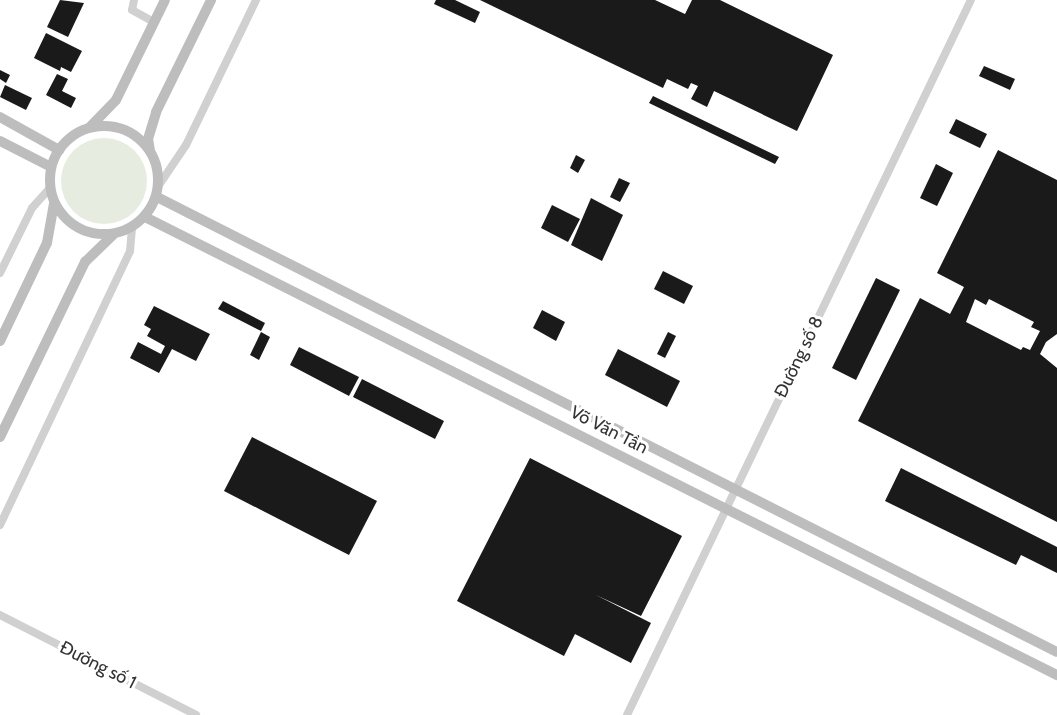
<!DOCTYPE html>
<meta charset="utf-8">
<style>
body{margin:0}
#map{position:relative;width:1057px;height:715px;overflow:hidden;background:#fff;font-family:Cabin,sans-serif}
div>[style]{position:absolute}
.green>*{inset:0;background:#e6ecdf}
.round{border-radius:50%}
.building>*{inset:0;background:#1a1a1a}
.street>*{height:8px;margin:-4px;padding:0 4px;transform-origin:4px;border-radius:4px;background:#d0d0d0}
.secondary>*{height:10px;margin:-5px;padding:0 5px;transform-origin:5px;border-radius:5px;background:#bdbdbd}
.secondary>.ring{margin:-5px;padding:0;box-sizing:content-box;background:none;border:10px solid #bdbdbd;border-radius:50%}
span{translate:-50% -50%;white-space:nowrap;text-align:center;line-height:1.15;-webkit-text-stroke:6px #fff;paint-order:stroke}
.street-label{font-size:18px;color:#333}
</style>
<div id="map">
<div class="green">
<i class="round" style="left:61px;top:138px;width:86px;height:86px"></i>
</div>
<div class="building">
<i style="clip-path:polygon(60px 0,84px 3px,68px 37px,47px 27px)"></i>
<i style="clip-path:polygon(436px 0,455px 0,480px 12px,475px 23px,434px 4px)"></i>
<i style="clip-path:polygon(480px 0,655px 0,685px 14px,692px 0,720px 0,833px 55px,797px 131px,714px 91px,707px 107px,691px 99px,698px 86px,691px 83px,688px 89px,667px 79px,663px 88px)"></i>
<i style="clip-path:polygon(46px 33px,82px 51px,71px 72px,61px 67px,60px 71px,34px 58px)"></i>
<i style="clip-path:polygon(984px 66px,1015px 79px,1010px 90px,979px 76px)"></i>
<i style="clip-path:polygon(0 70px,10px 75px,6px 83px,0 79px)"></i>
<i style="clip-path:polygon(57px 74px,68px 79px,62px 91px,76px 98px,71px 108px,46px 95px)"></i>
<i style="clip-path:polygon(5px 85px,32px 98px,26px 110px,0 97px)"></i>
<i style="clip-path:polygon(653px 96px,779px 157px,775px 164px,649px 103px)"></i>
<i style="clip-path:polygon(956px 119px,987px 134px,980px 148px,949px 133px)"></i>
<i style="clip-path:polygon(evenodd,998px 150px,1057px 180px,1057px 334px,1046px 342px,1040px 354px,1057px 368px,1057px 522px,858px 421px,920px 298px,950px 314px,964px 287px,937px 273px,998px 150px,975px 299px,986px 305px,989px 299px,1034px 322px,1031px 327px,1040px 331px,1030px 350px,1023px 347px,1021px 350px,966px 322px,975px 299px)"></i>
<i style="clip-path:polygon(576px 155px,585px 160px,578px 173px,570px 168px)"></i>
<i style="clip-path:polygon(936px 164px,953px 173px,937px 206px,920px 198px)"></i>
<i style="clip-path:polygon(619px 178px,630px 183px,620px 202px,610px 197px)"></i>
<i style="clip-path:polygon(591px 198px,623px 215px,602px 261px,571px 245px)"></i>
<i style="clip-path:polygon(552px 205px,580px 219px,568px 242px,541px 228px)"></i>
<i style="clip-path:polygon(663px 271px,693px 286px,684px 304px,654px 289px)"></i>
<i style="clip-path:polygon(876px 278px,900px 290px,856px 380px,832px 368px)"></i>
<i style="clip-path:polygon(223px 301px,265px 323px,261px 331px,218px 309px)"></i>
<i style="clip-path:polygon(154px 306px,210px 334px,196px 361px,172px 349px,159px 373px,130px 358px,138px 342px,161px 354px,165px 346px,147px 336px,151px 329px,144px 325px)"></i>
<i style="clip-path:polygon(542px 310px,565px 322px,556px 341px,533px 328px)"></i>
<i style="clip-path:polygon(261px 332px,270px 337px,259px 360px,250px 355px)"></i>
<i style="clip-path:polygon(668px 332px,676px 336px,665px 358px,657px 354px)"></i>
<i style="clip-path:polygon(299px 347px,359px 377px,349px 396px,290px 365px)"></i>
<i style="clip-path:polygon(618px 349px,680px 381px,667px 407px,605px 375px)"></i>
<i style="clip-path:polygon(362px 379px,444px 421px,435px 439px,353px 397px)"></i>
<i style="clip-path:polygon(252px 437px,377px 501px,349px 555px,224px 491px)"></i>
<i style="clip-path:polygon(530px 458px,682px 536px,641px 616px,596px 595px,651px 623px,631px 663px,575px 634px,564px 656px,457px 601px)"></i>
<i style="clip-path:polygon(901px 468px,1057px 547px,1057px 573px,1021px 555px,1016px 565px,885px 501px)"></i>
</div>
<div class="street">
<i style="left:134px;top:0;width:10px;rotate:101deg"></i>
<i style="left:132px;top:10px;width:25px;rotate:29deg"></i>
<i style="left:159px;top:185px;width:48px;rotate:-56deg"></i>
<i style="left:186px;top:145px;width:161px;rotate:-64.2deg"></i>
<i style="left:0;top:273px;width:72px;rotate:-63.8deg"></i>
<i style="left:32px;top:208px;width:27px;rotate:-48deg"></i>
<i style="left:0;top:525px;width:303px;rotate:-64.6deg"></i>
<i style="left:130px;top:251px;width:23px;rotate:-85deg"></i>
<i style="left:0;top:615px;width:220px;rotate:27deg"></i>
<i style="left:627px;top:715px;width:793px;rotate:-64.31deg"></i>
</div>
<div class="secondary">
<i style="left:0;top:117px;width:68px;rotate:29.2deg"></i>
<i class="ring" style="left:50px;top:126px;width:98px;height:98px"></i>
<i style="left:90px;top:127px;width:37px;rotate:-46deg"></i>
<i style="left:116px;top:100px;width:111px;rotate:-63.9deg"></i>
<i style="left:0;top:141px;width:57px;rotate:27deg"></i>
<i style="left:150px;top:151px;width:12px;rotate:-99deg"></i>
<i style="left:148px;top:139px;width:28px;rotate:-73deg"></i>
<i style="left:156px;top:112px;width:125px;rotate:-63.8deg"></i>
<i style="left:157px;top:197px;width:1008px;rotate:26.82deg"></i>
<i style="left:145px;top:217px;width:1021px;rotate:26.67deg"></i>
<i style="left:0;top:341px;width:109px;rotate:-64.4deg"></i>
<i style="left:47px;top:243px;width:40px;rotate:-80deg"></i>
<i style="left:0;top:437px;width:195px;rotate:-64.1deg"></i>
<i style="left:85px;top:262px;width:39px;rotate:-44deg"></i>
</div>
<div class="street-label">
<span style="left:799px;top:357px;rotate:-64deg">Đường số 8</span>
<span style="left:609px;top:430px;rotate:27deg">Võ Văn Tần</span>
<span style="left:98px;top:665px;rotate:27deg">Đường số 1</span>
</div>
</div>
